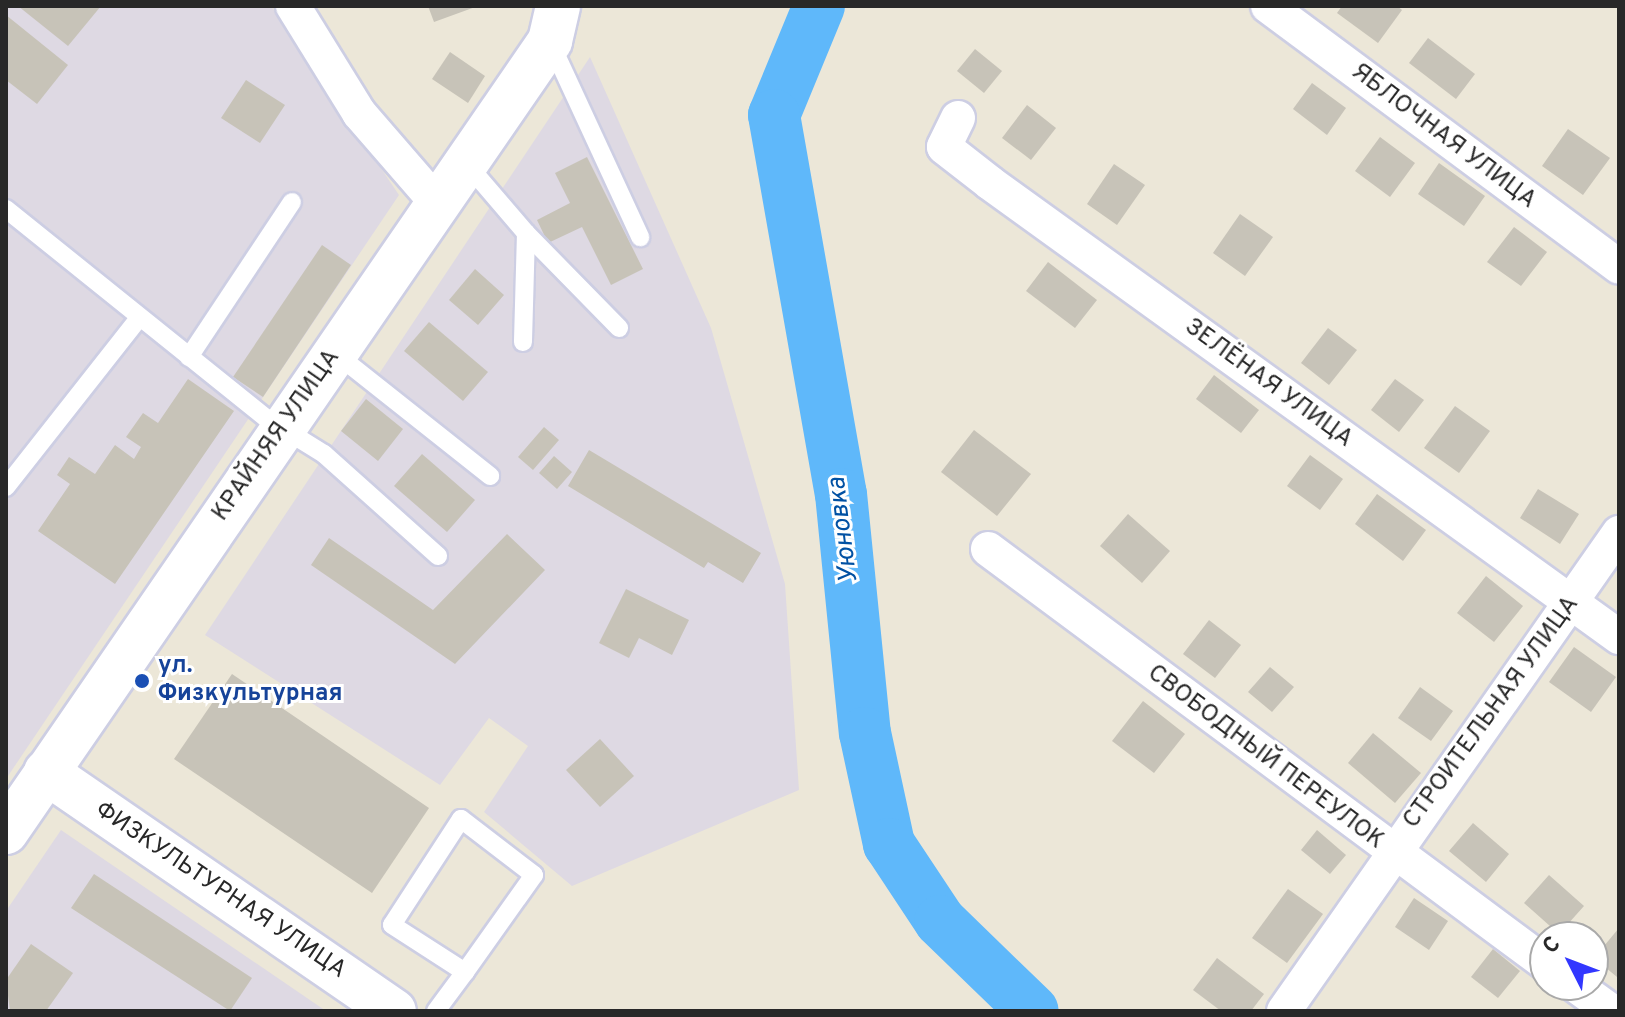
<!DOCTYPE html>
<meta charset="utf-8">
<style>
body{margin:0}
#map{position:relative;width:1625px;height:1017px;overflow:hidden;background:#ece7d8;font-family:Overpass,sans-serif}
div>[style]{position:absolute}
.industrial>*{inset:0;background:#ded9e3}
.river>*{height:52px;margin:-26px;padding:0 26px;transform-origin:26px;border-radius:26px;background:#5fb8fa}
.building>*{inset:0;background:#c7c3b8}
.roads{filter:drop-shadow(2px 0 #cdcee3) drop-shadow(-2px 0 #cdcee3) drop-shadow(0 2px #cdcee3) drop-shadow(0 -2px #cdcee3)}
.lane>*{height:18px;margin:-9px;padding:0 9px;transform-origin:9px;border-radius:9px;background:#fff}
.street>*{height:34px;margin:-17px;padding:0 17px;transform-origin:17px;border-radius:17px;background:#fff}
.secondary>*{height:44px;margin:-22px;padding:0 22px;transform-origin:22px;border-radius:22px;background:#fff}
.dots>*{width:22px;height:22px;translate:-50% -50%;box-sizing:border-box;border:4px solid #fff;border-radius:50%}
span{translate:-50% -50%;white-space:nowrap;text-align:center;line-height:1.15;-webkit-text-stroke:6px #fff;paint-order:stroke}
.street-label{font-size:24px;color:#282828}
.transit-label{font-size:24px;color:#164399;font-weight:700}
.left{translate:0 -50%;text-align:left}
.water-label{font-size:26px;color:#0151a3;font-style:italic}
.frame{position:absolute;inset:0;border:8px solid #282828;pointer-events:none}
.north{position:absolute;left:1529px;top:921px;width:80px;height:80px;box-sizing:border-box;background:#fff;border:2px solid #a9a9a9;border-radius:50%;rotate:312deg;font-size:22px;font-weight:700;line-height:32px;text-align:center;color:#282828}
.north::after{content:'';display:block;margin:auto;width:28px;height:36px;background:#3237ff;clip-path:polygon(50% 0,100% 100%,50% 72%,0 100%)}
</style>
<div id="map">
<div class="industrial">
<i style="clip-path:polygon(6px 6px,271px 6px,399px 195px,6px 779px)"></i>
<i style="clip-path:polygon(590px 57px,711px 328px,785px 584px,799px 790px,572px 886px,484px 812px,528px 746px,489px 718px,440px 785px,205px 635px)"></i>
<i style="clip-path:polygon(61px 830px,326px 1011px,6px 1011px,6px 911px)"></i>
</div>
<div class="river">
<i style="left:819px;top:6px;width:118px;rotate:112.4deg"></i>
<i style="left:774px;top:115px;width:385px;rotate:80deg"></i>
<i style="left:841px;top:494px;width:240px;rotate:84.3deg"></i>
<i style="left:865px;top:733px;width:114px;rotate:77.8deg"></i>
<i style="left:889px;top:844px;width:92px;rotate:56.5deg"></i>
<i style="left:940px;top:921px;width:129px;rotate:44.1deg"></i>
</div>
<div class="building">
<i style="clip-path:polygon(18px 6px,101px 6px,68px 46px)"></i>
<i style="clip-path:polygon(428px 6px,478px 6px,434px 22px)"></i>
<i style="clip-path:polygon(1342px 6px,1397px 6px,1402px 10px,1378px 43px,1337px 13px)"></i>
<i style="clip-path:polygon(6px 15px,68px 65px,37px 104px,6px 80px)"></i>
<i style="clip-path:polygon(1428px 38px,1475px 74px,1456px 99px,1409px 63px)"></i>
<i style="clip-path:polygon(975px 49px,1002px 71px,984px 93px,957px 71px)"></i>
<i style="clip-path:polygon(450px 52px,485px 76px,468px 103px,432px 79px)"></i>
<i style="clip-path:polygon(246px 80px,285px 105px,260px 143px,221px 118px)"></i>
<i style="clip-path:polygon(1312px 83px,1346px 108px,1327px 135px,1293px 109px)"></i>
<i style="clip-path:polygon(1027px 105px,1056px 128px,1031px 160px,1002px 138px)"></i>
<i style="clip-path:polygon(1568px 129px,1610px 158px,1583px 195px,1542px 166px)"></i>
<i style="clip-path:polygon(1380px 137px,1415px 163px,1390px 197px,1355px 171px)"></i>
<i style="clip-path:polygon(587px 157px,643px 269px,611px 285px,582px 227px,548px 243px,537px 220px,570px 203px,555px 173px)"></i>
<i style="clip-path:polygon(1439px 163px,1485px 196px,1464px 226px,1418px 194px)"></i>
<i style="clip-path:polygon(1114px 164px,1145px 185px,1117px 225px,1087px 204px)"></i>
<i style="clip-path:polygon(1240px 214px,1273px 237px,1245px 276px,1213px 253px)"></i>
<i style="clip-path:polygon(1514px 227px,1547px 252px,1521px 286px,1487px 262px)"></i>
<i style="clip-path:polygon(322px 245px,351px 265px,263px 397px,233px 377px)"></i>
<i style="clip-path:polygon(1048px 262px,1097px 300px,1075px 328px,1026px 291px)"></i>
<i style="clip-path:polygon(475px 269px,504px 295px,478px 325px,449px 300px)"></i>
<i style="clip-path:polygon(429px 322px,488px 372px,463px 401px,404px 351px)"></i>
<i style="clip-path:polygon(1328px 328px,1357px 350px,1329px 385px,1301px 363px)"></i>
<i style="clip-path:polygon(1214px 375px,1259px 410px,1241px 433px,1196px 399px)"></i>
<i style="clip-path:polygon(188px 379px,234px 411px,115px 584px,38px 531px,70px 484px,57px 475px,69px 457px,95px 474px,115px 445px,134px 459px,141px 447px,126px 437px,143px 413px,158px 423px)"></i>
<i style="clip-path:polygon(1395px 379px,1424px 400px,1399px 432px,1371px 410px)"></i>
<i style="clip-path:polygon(366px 399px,403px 429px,378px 461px,341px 431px)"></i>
<i style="clip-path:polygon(1455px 406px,1490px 431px,1459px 473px,1424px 448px)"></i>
<i style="clip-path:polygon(544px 427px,559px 440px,533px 470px,518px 457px)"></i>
<i style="clip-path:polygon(974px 430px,1031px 474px,997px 516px,941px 472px)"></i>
<i style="clip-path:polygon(589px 450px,761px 553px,743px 583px,708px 562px,704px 568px,568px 486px)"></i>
<i style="clip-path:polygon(422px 454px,475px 500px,447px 532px,394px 486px)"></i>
<i style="clip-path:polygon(1310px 455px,1343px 479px,1320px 510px,1287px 486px)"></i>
<i style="clip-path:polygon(554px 456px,572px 472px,557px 489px,539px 473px)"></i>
<i style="clip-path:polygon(1538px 489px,1579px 514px,1560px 544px,1520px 518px)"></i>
<i style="clip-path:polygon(1377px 494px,1426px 530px,1403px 561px,1355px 524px)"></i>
<i style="clip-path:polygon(1128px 514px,1170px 551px,1142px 583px,1100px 546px)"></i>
<i style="clip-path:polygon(507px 534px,545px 570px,455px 664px,311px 565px,329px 538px,433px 610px)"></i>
<i style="clip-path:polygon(1486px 576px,1523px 606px,1494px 642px,1457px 613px)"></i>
<i style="clip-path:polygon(626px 589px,689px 620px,672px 655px,639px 638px,629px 658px,599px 643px)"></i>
<i style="clip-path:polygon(1209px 620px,1241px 645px,1215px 678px,1183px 654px)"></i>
<i style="clip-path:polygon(1574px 647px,1616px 677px,1591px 712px,1549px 682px)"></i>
<i style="clip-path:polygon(1270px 667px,1294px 687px,1272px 712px,1248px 692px)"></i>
<i style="clip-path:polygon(232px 674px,429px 808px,372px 893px,174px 759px)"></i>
<i style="clip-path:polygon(1420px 687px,1453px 711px,1431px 741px,1398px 718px)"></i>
<i style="clip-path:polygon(1143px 701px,1185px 734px,1154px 773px,1112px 741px)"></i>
<i style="clip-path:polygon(1373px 733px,1421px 773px,1395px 803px,1348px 763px)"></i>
<i style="clip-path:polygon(600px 739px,634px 776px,600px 807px,566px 770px)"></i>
<i style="clip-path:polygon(1473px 823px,1509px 854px,1486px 882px,1449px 851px)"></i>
<i style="clip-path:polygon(1317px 830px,1346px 855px,1330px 874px,1301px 850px)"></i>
<i style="clip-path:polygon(94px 874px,252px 978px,230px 1011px,71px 908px)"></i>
<i style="clip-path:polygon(1549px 875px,1584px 906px,1559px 934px,1524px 903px)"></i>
<i style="clip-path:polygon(1288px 889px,1323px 914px,1287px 963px,1252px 938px)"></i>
<i style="clip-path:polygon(1414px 898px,1448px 921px,1429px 950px,1395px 927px)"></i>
<i style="clip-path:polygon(1619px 928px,1619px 974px,1617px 977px,1594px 958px)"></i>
<i style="clip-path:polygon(31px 944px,73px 973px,46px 1011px,10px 1011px,6px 980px)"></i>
<i style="clip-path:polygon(1493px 949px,1520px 971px,1498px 998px,1471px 977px)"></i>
<i style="clip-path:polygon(1217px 958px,1264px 994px,1251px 1011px,1221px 1011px,1193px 990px)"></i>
</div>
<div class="roads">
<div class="lane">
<i style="left:551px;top:44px;width:213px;rotate:65.2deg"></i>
<i style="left:466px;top:163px;width:92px;rotate:49.4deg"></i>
<i style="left:526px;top:233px;width:109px;rotate:91.6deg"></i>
<i style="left:6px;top:209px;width:334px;rotate:38.8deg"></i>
<i style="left:266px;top:418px;width:68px;rotate:31.8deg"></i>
<i style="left:324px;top:454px;width:153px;rotate:41.8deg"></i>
<i style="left:526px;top:233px;width:133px;rotate:45.6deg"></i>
<i style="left:335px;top:353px;width:198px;rotate:38.4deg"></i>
<i style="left:189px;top:357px;width:186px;rotate:-56.4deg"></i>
<i style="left:6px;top:487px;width:216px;rotate:-51.8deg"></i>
<i style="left:436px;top:1011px;width:49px;rotate:-53.4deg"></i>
<i style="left:465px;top:972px;width:119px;rotate:-54.6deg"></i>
<i style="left:534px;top:875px;width:92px;rotate:-142.5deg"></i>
<i style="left:461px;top:819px;width:126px;rotate:123.1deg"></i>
<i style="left:392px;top:925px;width:87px;rotate:32.8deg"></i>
</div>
<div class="street">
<i style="left:293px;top:6px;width:126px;rotate:58.3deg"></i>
<i style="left:359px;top:113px;width:119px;rotate:49.1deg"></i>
<i style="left:1268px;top:6px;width:437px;rotate:36.6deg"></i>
<i style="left:958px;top:118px;width:32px;rotate:116deg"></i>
<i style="left:944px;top:147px;width:58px;rotate:38deg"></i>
<i style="left:990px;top:183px;width:776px;rotate:35.82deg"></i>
<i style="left:988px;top:549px;width:694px;rotate:36.62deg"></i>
<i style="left:1575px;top:985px;width:44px;rotate:35.8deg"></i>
<i style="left:1284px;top:1011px;width:584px;rotate:-54.98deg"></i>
</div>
<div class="secondary">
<i style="left:46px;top:772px;width:422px;rotate:34.5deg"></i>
<i style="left:6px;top:832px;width:960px;rotate:-55.48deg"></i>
<i style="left:550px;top:41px;width:36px;rotate:-77deg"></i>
</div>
</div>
<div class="dots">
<i style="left:142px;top:681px;background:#1a4fb4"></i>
</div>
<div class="street-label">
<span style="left:1443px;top:137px;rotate:37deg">ЯБЛОЧНАЯ УЛИЦА</span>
<span style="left:1268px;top:384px;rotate:36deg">ЗЕЛЁНАЯ УЛИЦА</span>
<span style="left:277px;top:436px;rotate:-55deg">КРАЙНЯЯ УЛИЦА</span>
<span style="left:1492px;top:713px;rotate:-54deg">СТРОИТЕЛЬНАЯ УЛИЦА</span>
<span style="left:1265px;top:758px;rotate:37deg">СВОБОДНЫЙ ПЕРЕУЛОК</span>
<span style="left:220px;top:891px;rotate:34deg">ФИЗКУЛЬТУРНАЯ УЛИЦА</span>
</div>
<div class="transit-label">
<span class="left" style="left:158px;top:681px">ул.<br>Физкультурная</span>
</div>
<div class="water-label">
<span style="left:844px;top:530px;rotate:-97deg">Уюновка</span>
</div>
<div class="frame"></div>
<div class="north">С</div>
</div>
